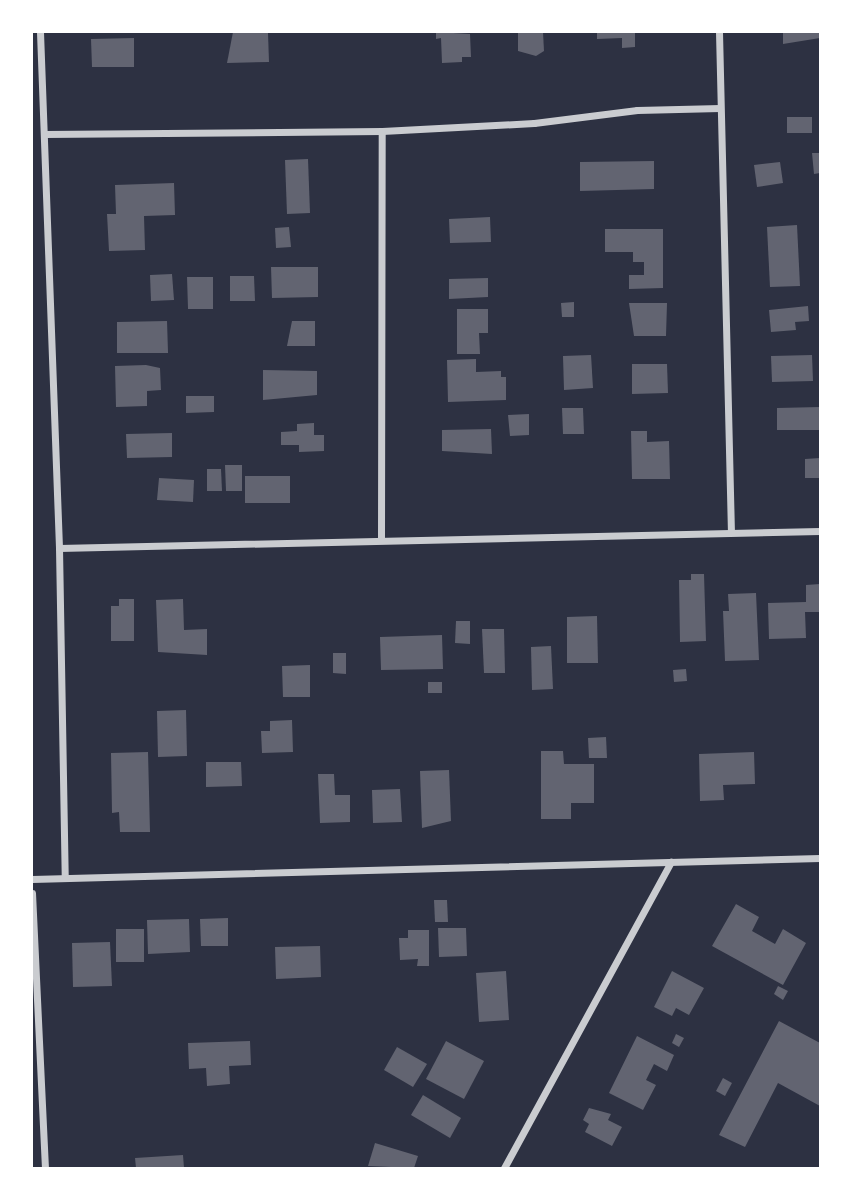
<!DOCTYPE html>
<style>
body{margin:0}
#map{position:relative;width:852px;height:1200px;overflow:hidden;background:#2d3142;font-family:Overpass,sans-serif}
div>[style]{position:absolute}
.building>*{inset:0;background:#626471}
.minor>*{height:7px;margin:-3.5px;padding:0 3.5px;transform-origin:3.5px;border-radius:3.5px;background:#caccd0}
span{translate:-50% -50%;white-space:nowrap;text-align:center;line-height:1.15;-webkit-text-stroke:7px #fff;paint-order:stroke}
.frame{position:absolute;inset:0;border:33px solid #fff;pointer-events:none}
</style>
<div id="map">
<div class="building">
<i style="clip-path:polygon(233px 32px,268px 33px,269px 62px,227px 63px)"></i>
<i style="clip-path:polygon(436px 32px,470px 34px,471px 57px,462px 57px,462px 62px,442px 63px,441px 38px,436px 39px)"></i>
<i style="clip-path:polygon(518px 32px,543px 32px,544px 51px,536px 56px,518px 51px)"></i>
<i style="clip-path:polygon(597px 32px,635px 32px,635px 47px,622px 48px,622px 38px,597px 39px)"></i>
<i style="clip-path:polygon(783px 32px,820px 32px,820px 38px,783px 44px)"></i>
<i style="clip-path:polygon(134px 38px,134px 67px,92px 67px,91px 39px)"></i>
<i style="clip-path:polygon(787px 117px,812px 117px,812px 133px,787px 133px)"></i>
<i style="clip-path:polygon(812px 153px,820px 153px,820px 173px,814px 174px)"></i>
<i style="clip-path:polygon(308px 159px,310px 213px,287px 214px,285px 160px)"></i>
<i style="clip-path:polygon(654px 161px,654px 189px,580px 191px,580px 162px)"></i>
<i style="clip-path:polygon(780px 162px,783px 183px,757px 187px,754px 165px)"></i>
<i style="clip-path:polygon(174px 183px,175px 215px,144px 216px,145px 250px,109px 251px,107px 214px,116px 214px,115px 185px)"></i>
<i style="clip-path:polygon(490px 217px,491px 242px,450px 243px,449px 219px)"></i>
<i style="clip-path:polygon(797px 225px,800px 286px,770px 287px,767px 227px)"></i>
<i style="clip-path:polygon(289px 227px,291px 247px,276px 248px,275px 228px)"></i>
<i style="clip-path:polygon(605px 229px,663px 229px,663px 288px,629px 289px,629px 275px,644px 275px,644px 262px,633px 262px,633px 252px,605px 252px)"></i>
<i style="clip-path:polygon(271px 267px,318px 267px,318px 297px,272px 298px)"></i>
<i style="clip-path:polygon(172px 274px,174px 300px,151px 301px,150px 275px)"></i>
<i style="clip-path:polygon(230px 276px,254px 276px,255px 301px,230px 301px)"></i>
<i style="clip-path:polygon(187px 277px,213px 277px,213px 309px,188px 309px)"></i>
<i style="clip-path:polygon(488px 278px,488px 297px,449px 299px,449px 279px)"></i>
<i style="clip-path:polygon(574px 302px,574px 317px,562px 317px,561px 303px)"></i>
<i style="clip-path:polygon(629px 303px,667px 303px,666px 336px,634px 336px)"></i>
<i style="clip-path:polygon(808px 306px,809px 321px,795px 322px,796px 330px,771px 332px,769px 310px)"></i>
<i style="clip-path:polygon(457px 309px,488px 309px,488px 333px,479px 333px,480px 354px,457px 354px)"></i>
<i style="clip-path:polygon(167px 321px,168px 353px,117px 353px,117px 322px)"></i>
<i style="clip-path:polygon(292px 321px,315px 321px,315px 346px,287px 346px)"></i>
<i style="clip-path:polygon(591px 355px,593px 388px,564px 390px,563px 356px)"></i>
<i style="clip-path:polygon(812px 355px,813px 381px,772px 382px,771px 356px)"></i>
<i style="clip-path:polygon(476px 359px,476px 372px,501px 371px,501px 377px,506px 377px,506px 400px,448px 402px,447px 360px)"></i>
<i style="clip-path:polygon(632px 364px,667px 364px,668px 393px,632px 394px)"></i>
<i style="clip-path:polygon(146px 365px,160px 368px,161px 390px,147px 391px,147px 406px,116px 407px,115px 366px)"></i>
<i style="clip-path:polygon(263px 370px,317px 371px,317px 395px,263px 400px)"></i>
<i style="clip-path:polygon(186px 396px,214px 396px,214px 412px,186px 413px)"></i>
<i style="clip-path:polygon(820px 407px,820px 430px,777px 430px,777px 408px)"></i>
<i style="clip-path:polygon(562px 408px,583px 408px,584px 434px,563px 434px)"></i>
<i style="clip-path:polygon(529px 414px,529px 435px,510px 436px,508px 415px)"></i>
<i style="clip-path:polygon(314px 423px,314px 435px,324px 435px,324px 451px,299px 452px,299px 445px,281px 445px,281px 432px,297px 431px,297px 424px)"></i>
<i style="clip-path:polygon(491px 429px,492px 454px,442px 451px,442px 430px)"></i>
<i style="clip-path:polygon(631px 431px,647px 431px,647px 442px,669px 441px,670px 479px,632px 479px)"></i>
<i style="clip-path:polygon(172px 433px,172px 457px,127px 458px,126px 434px)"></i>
<i style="clip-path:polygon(820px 458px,820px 478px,805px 478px,805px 459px)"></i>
<i style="clip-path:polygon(225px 465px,242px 465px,242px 491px,226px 491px)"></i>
<i style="clip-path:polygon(207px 469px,221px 469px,222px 491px,207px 491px)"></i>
<i style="clip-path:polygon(245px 476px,290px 476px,290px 503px,245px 503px)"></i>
<i style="clip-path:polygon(159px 478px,194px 480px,193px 502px,157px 500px)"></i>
<i style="clip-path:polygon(691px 574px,704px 574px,706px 641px,680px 642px,679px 580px,691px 580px)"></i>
<i style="clip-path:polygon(820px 584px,820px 612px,805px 612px,806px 638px,769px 639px,768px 603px,806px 602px,806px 585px)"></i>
<i style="clip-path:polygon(756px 593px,759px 660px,725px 661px,723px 611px,729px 611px,728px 594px)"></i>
<i style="clip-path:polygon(119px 599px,134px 599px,134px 641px,111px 641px,111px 606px,119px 606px)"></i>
<i style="clip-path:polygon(183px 599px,184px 630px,207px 629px,207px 655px,158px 652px,156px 600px)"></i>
<i style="clip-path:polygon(597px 616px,598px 663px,567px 663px,567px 617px)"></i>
<i style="clip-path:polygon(456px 621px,470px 621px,470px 644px,455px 643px)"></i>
<i style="clip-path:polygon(482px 629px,504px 629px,505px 673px,484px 673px)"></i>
<i style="clip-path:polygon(442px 635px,443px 669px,381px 670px,380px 637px)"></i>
<i style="clip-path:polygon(551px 646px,553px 689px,532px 690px,531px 647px)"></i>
<i style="clip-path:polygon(333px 653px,346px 653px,346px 674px,333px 673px)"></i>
<i style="clip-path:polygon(310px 665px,310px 697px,283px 697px,282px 666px)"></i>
<i style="clip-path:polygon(686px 669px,687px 681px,674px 682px,673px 670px)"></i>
<i style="clip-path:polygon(428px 682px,442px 682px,442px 693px,428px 693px)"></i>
<i style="clip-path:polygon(186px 710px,187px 756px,158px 757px,157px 711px)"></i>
<i style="clip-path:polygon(292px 720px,293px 752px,262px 753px,261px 731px,270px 731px,270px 721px)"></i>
<i style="clip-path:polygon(606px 737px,607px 758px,589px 758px,588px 738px)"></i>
<i style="clip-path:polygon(541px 751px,563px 751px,564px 764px,594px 764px,594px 803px,571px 803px,571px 819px,541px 819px)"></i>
<i style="clip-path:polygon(148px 752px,150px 832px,120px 832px,119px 812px,112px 813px,111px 753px)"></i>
<i style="clip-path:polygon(754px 752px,755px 784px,723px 785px,724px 800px,700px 801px,699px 754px)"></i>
<i style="clip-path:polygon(206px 762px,241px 762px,242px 786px,206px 787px)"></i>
<i style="clip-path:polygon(449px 770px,451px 821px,422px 828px,420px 771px)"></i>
<i style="clip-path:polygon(318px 774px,334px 774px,335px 795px,350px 795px,350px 822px,320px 823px)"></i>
<i style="clip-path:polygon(400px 789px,402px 822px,373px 823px,372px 790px)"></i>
<i style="clip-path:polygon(434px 900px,447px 900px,448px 922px,435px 922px)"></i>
<i style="clip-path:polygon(736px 904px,759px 917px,752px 931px,775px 944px,783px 929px,806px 943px,783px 985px,712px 946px)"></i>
<i style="clip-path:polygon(228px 918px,228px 946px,201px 946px,200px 919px)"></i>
<i style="clip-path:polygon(189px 919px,190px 952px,148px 954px,147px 920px)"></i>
<i style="clip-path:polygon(438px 928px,466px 928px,467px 956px,439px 957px)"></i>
<i style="clip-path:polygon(116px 929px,144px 929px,144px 962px,116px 962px)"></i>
<i style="clip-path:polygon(408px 930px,429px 930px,429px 966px,417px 966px,418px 959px,400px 960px,399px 938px,408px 938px)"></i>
<i style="clip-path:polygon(110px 942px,112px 986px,73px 987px,72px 943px)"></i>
<i style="clip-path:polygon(320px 946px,321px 977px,276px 979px,275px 947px)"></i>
<i style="clip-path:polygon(506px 971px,509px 1020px,479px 1022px,476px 973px)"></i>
<i style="clip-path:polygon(672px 971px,704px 988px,689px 1015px,676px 1008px,672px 1016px,654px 1007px)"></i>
<i style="clip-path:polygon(778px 986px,788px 991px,783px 1000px,774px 994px)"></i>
<i style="clip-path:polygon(779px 1021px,820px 1043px,820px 1106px,778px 1083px,745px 1147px,719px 1135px)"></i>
<i style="clip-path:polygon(676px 1034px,684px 1038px,679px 1047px,672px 1043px)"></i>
<i style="clip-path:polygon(637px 1036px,674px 1055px,667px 1071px,654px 1064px,646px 1080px,656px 1085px,643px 1110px,609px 1093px)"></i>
<i style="clip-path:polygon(250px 1041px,251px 1065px,229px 1066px,230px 1084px,207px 1086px,206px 1068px,189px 1069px,188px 1043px)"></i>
<i style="clip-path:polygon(446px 1041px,484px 1061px,464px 1099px,426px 1079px)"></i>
<i style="clip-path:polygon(397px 1047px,427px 1064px,413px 1087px,384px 1070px)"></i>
<i style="clip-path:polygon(723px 1078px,732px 1083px,725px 1096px,716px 1091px)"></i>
<i style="clip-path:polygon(423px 1095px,461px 1118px,450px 1138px,411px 1115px)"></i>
<i style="clip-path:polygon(589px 1108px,611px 1114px,608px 1120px,622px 1127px,612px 1146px,585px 1132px,589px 1124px,583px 1120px)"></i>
<i style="clip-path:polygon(375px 1143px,418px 1156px,414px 1168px,368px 1166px)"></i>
<i style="clip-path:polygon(183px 1155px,184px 1168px,136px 1168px,135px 1158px)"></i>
</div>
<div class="minor">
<i style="left:40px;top:32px;width:516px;rotate:87.89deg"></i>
<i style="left:59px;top:548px;width:330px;rotate:89deg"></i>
<i style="left:719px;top:32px;width:500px;rotate:88.63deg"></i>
<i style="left:44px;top:134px;width:338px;rotate:-0.5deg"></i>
<i style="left:382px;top:131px;width:152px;rotate:-3deg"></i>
<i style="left:534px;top:123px;width:104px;rotate:-7.2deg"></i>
<i style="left:637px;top:110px;width:83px;rotate:-1.4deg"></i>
<i style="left:381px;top:538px;width:407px;rotate:-89.9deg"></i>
<i style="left:59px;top:548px;width:761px;rotate:-1.28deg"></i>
<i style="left:32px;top:879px;width:788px;rotate:-1.53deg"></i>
<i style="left:32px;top:893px;width:275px;rotate:87.3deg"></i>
<i style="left:504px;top:1168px;width:349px;rotate:-61.4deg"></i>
</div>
<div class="frame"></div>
</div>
